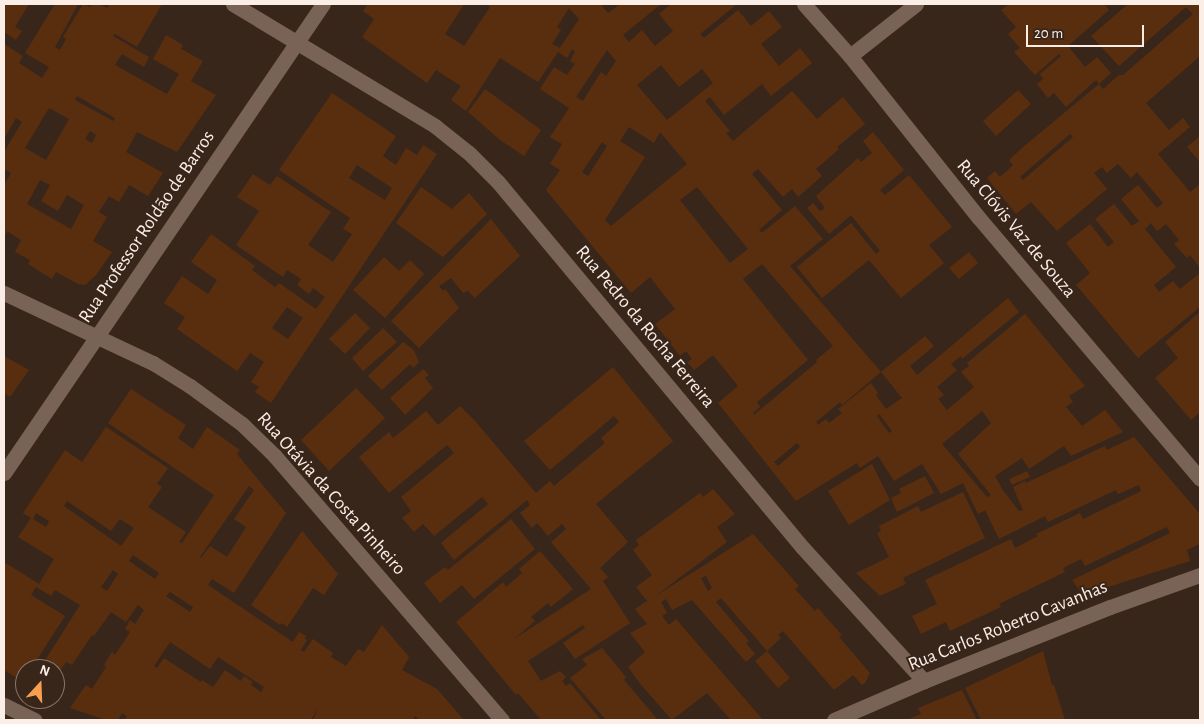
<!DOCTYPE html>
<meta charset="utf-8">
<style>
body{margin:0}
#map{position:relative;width:1204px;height:724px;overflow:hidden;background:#39261b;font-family:"Alegreya Sans",sans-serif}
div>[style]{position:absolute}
.building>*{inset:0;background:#592e0f}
.street>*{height:15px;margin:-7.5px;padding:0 7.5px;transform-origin:7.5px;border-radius:7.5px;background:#796356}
.secondary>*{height:15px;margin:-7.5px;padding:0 7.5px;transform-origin:7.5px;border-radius:7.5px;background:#796356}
span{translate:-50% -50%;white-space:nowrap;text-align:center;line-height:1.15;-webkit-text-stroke:4px #39261b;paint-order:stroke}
.street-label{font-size:19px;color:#fbeee7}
.frame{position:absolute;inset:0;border:5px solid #fbeee7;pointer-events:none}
.north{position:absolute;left:15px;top:659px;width:50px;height:50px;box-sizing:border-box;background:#39261b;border:1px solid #87766d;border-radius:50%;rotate:20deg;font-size:14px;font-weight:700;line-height:20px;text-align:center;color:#fbeee7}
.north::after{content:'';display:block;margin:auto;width:18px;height:22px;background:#fa9f4e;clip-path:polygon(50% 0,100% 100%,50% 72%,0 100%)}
.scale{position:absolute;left:1026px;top:25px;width:118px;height:22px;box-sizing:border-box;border:2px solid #fbeee7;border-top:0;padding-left:6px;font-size:15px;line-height:18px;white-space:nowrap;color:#fbeee7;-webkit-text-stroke:4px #39261b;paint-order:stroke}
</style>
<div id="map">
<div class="building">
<i style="clip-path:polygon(4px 4px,29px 4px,15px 27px,22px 31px,16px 40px,4px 32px)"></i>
<i style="clip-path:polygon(evenodd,55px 4px,78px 4px,55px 47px,60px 50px,66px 39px,63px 37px,83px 4px,90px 7px,92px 4px,99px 4px,107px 8px,110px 4px,162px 4px,137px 47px,115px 34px,113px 36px,149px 57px,144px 67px,122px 54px,115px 65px,167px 94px,179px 74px,153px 59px,166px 35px,183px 45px,181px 49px,203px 61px,191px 81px,216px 95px,177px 152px,137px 132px,126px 152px,163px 173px,148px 196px,129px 185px,119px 202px,109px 196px,99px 212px,107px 217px,93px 241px,112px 252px,96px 275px,85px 285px,78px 284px,56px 272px,52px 279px,28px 264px,30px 260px,15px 252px,21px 240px,7px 231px,4px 237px,4px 185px,11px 173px,4px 169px,4px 152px,22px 122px,16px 118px,4px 139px,4px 44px,23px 56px,19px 63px,42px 78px,49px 67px,25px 53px,55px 4px,77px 96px,115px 118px,113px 121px,75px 100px,77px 96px,55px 4px,49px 108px,69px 119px,46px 160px,25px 148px,49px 108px,55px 4px,90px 131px,96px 135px,92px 143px,85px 139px,90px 131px,55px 4px,40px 180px,50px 185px,41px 201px,58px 211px,67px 195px,84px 205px,71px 229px,27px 204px,40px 180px)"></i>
<i style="clip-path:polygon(evenodd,368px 4px,464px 4px,445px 34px,464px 46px,490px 7px,486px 4px,606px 4px,602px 6px,608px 13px,620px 4px,661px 4px,623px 35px,629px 42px,642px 30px,655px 46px,673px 31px,659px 14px,671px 4px,737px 4px,700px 34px,704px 38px,738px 10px,751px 26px,769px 11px,782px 27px,761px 44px,779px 66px,800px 48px,812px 63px,771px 96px,762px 84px,724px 115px,710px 97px,705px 101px,730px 131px,726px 133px,733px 141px,792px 91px,817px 119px,843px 97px,865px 124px,837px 147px,839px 149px,816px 169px,822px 176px,798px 197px,792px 189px,783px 197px,758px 169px,752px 174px,782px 210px,759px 230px,762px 233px,795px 206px,823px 239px,790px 266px,881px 372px,842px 405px,840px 402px,816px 422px,818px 425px,826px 419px,829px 423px,842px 413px,838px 409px,871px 383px,878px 393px,876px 395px,886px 409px,902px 398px,881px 372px,925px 336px,934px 346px,910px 366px,917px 375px,1008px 298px,1019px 312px,962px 359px,961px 356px,951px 364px,957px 370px,937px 387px,944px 395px,938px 399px,947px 410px,974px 387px,961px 372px,969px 366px,967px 363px,1025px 314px,1085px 386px,1069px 396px,1073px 402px,1066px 407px,1082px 426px,1105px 410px,1123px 432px,1071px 456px,1064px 446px,1029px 469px,1022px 458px,995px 476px,1002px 489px,1019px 511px,1023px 510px,1013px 487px,1025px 481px,1026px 483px,1105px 446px,1107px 450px,1134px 437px,1200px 514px,1200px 544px,1187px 550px,1190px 561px,1083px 595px,1072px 580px,1170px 533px,1167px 527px,1085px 566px,1081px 559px,1063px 568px,1065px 572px,999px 604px,1001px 607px,950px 631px,946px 622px,921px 634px,912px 616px,937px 604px,925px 580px,1011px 539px,1015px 548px,1038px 536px,1036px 534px,1080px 513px,1083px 519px,1141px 491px,1139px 485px,1118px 494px,1116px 490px,1048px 522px,1045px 516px,999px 539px,985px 510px,978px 514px,963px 483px,941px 494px,922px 464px,894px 481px,878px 456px,860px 468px,857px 463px,796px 501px,718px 403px,738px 386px,713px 355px,694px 370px,687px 362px,692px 359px,686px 351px,680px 356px,655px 324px,675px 309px,650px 277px,631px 293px,546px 190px,560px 170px,550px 164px,562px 144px,550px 137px,569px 108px,540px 89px,554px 67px,567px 75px,575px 64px,570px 61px,575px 52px,572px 49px,567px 58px,558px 52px,538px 82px,500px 58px,466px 111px,451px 100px,461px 86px,436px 70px,427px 83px,362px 37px,374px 19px,363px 11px,368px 4px,569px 8px,579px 19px,560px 48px,552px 44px,561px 30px,557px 27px,569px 8px,368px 4px,607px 50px,616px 61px,606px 76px,601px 72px,583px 101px,576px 97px,607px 50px,368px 4px,661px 65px,679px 87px,702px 69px,713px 83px,667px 120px,637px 85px,661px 65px,368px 4px,629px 127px,654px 143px,660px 132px,687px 164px,611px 226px,605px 220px,645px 157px,620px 141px,629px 127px,368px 4px,602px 142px,607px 146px,588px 176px,582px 172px,602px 142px,368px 4px,697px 187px,748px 249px,730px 263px,680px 200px,697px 187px,368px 4px,762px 264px,833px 346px,816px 360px,817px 362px,754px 415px,753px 413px,760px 407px,757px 402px,808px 360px,743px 279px,762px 264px,368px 4px,982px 411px,991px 423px,958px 454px,991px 495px,987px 497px,942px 444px,982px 411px,368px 4px,879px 414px,892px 431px,889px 433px,877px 416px,879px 414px,368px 4px,797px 443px,800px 447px,778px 466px,774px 462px,797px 443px)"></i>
<i style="clip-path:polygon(1009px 4px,1104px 4px,1109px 10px,1068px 46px,1085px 67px,1097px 57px,1111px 73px,1099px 84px,1096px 80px,1066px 107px,1054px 93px,1048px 98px,1037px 84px,1043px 79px,1040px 74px,1061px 56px,1059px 54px,1035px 75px,1014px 52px,1020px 48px,1008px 34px,1016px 27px,1001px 10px)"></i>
<i style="clip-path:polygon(evenodd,1128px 4px,1200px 4px,1200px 56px,1146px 103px,1169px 130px,1183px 118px,1190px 127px,1158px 154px,1190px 192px,1200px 184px,1200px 268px,1190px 255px,1187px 258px,1174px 244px,1179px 240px,1166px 224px,1157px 231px,1151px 223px,1145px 229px,1176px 267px,1154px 285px,1159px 292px,1173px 281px,1180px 289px,1200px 273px,1200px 307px,1138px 358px,1076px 285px,1090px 273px,1066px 243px,1090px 224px,1108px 247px,1114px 242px,1095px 219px,1114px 204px,1132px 226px,1139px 221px,1121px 199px,1138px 185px,1157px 208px,1163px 203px,1137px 172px,1131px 178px,1118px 164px,1107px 173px,1102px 167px,1094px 173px,1107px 189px,1057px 231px,1031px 202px,1016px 214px,987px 178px,995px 171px,1000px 177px,1013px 165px,1009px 160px,1022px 148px,1099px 84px,1103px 89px,1119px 75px,1123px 75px,1193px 14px,1186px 7px,1119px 66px,1091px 36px,1128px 4px,1070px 134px,1073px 137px,1023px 180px,1020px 177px,1070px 134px)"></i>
<i style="clip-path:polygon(485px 89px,541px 130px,524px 156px,500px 140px,468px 112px)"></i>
<i style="clip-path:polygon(1018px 90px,1031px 104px,996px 136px,983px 121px)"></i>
<i style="clip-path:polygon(evenodd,332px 93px,396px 136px,383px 156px,396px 165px,406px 148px,417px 155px,423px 145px,437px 154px,271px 403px,255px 392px,259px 387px,251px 382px,264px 362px,250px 353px,237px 371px,177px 329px,185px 317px,164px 303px,182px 276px,208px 294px,217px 280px,191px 262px,211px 234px,255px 266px,252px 270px,275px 287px,279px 283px,316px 309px,325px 297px,313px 288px,309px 294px,297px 285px,301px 279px,287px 270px,283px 277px,236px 245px,259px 211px,237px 197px,253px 174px,270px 185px,277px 176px,331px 212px,308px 245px,333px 262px,352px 234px,343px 229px,350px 218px,279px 170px,332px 93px,357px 165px,392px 188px,385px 200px,349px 178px,357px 165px,332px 93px,287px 307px,303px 318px,288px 339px,272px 328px,287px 307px)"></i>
<i style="clip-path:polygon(873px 132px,904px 170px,880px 190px,885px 195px,909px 175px,952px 227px,929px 245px,944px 263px,901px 298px,869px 260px,822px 298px,797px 267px,851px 223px,876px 254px,880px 251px,851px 215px,829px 234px,807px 208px,813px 203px,820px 211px,825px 208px,816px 196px,858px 158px,861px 162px,872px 153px,863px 141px)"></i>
<i style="clip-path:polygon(1200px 136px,1200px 162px,1187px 147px)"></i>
<i style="clip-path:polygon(421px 187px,452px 209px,469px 193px,487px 214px,443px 257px,396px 223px)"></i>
<i style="clip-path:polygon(491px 219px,520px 256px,475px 298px,468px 291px,463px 293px,451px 278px,439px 286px,443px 291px,445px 289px,459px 308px,419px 348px,391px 321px)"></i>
<i style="clip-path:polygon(969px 252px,978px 263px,959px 279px,949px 268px)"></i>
<i style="clip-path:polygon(384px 257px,399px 271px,410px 260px,424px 274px,385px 318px,353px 290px)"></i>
<i style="clip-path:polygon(1200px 312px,1200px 412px,1191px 420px,1155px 378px,1178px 358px,1165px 342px)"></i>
<i style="clip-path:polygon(355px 313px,370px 328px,345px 354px,329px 339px)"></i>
<i style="clip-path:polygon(383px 328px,397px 342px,363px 371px,352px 358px)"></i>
<i style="clip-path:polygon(403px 342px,414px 350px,419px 362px,413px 368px,410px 364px,382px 390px,368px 376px)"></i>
<i style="clip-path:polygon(4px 356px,29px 370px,10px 397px,4px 393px)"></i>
<i style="clip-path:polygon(613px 367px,673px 441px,596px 504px,628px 542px,600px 568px,608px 577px,603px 581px,630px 623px,575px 659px,563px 643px,585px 628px,583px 625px,528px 661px,541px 681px,560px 671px,566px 677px,562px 681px,566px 686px,570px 683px,601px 720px,541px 720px,518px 693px,516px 695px,456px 622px,503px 582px,506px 587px,522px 573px,519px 569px,540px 551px,573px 589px,551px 607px,548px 603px,531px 617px,535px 621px,514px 639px,591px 589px,551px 542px,566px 529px,562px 524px,548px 536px,537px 523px,532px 528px,520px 513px,530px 505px,527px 500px,454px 560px,441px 543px,488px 504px,482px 497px,434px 536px,423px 524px,414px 532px,402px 518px,411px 511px,401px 497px,454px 453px,447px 445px,389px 493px,359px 457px,389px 432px,393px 438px,426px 411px,438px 425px,460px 406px,475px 421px,536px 493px,550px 481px,554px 486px,605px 443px,601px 438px,619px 422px,614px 416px,550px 470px,524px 441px)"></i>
<i style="clip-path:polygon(423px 369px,429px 375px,425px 378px,433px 388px,405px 415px,390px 398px)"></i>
<i style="clip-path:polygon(356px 388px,385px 418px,329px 471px,301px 440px)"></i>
<i style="clip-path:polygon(evenodd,131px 389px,186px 425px,178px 438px,193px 449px,207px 427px,240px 450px,237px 454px,286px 513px,234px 593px,212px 579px,208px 585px,293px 642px,299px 632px,306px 636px,305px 639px,307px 640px,301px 650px,304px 652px,313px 639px,333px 653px,331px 657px,346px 666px,358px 649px,364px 652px,382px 625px,409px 657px,402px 670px,437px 689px,464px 720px,417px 720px,418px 718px,415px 716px,413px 720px,313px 720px,318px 708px,311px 720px,124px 720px,127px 716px,122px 713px,118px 720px,106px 720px,70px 708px,86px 685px,92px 689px,106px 667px,104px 665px,112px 652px,115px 655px,130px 632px,125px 629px,130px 620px,135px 624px,144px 610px,138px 605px,126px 622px,111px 612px,94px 636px,92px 635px,72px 665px,66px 662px,55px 678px,55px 669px,25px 669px,25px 683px,4px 670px,4px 562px,39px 584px,54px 559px,18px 537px,31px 518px,23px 513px,65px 450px,82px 462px,106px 427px,168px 468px,157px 484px,162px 487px,148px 507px,186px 532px,179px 542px,182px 543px,214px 495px,108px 423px,131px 389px,249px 486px,254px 490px,234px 519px,246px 527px,227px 557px,210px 546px,201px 558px,200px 557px,249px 486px,131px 389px,67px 501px,111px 531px,120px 519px,134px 528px,121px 546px,64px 506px,67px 501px,131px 389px,36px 513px,49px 521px,46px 527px,33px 519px,36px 513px,131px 389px,133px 555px,159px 573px,155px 579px,129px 561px,133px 555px,131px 389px,113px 570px,118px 574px,107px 591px,101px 587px,113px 570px,131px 389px,36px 587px,51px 596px,55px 590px,80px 605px,44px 662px,38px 658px,65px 616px,31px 595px,36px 587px,131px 389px,170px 592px,193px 607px,190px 612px,166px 596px,170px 592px,131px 389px,170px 642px,210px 669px,218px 657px,264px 687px,261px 692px,251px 685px,253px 682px,244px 676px,241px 681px,225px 670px,213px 687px,202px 680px,201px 682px,164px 658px,157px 668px,154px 666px,170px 642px)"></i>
<i style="clip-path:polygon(872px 464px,890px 500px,849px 525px,828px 491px)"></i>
<i style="clip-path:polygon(1027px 471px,1030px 477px,1012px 485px,1009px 479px)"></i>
<i style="clip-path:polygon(925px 476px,934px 493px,897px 512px,891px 498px,901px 493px,899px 489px)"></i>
<i style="clip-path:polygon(evenodd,713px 489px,735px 514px,717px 527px,727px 542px,654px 597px,753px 534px,799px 586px,795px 589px,815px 611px,818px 608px,842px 635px,839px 637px,870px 673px,865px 683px,862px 685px,853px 675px,834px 690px,783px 631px,778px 635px,781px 638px,767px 651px,721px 598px,716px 602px,749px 641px,746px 643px,755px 654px,746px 662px,692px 600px,672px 610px,666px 599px,661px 602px,667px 613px,662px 616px,669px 625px,676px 619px,763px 720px,731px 720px,707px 693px,672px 720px,642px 686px,628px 667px,645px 652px,630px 633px,647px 624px,635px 609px,647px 601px,636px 587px,652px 575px,633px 550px,639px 545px,636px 540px,700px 493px,703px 497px,713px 489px,706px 576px,712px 588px,708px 591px,701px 578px,706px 576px)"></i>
<i style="clip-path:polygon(963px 492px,985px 538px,903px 578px,906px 584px,880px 596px,856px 573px,889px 557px,877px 533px,881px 531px,879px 526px,918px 506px,921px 512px)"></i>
<i style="clip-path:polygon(511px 519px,535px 549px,474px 599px,462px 585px,440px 603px,424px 583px,445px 567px,448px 570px)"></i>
<i style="clip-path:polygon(302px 531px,338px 574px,324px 595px,313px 588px,287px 627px,282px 623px,280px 625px,251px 605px)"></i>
<i style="clip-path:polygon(602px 648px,626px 677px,624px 680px,658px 720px,606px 720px,570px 678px,587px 665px,582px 659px)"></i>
<i style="clip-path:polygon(767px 651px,790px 678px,778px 688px,755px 661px)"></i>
<i style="clip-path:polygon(1043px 651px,1052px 685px,1054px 685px,1065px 720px,981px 720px,965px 688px)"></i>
<i style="clip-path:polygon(962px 690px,977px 720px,907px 720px,921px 714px,918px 708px)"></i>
</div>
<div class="street">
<i style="left:233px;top:4px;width:236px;rotate:31.1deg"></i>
<i style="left:435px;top:126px;width:43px;rotate:38.5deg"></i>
<i style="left:469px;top:153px;width:41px;rotate:45deg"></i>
<i style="left:498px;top:182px;width:476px;rotate:50.2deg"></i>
<i style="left:803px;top:548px;width:180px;rotate:47.7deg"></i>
<i style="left:804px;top:4px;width:69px;rotate:48.5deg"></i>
<i style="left:850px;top:56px;width:207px;rotate:51.5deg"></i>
<i style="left:979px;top:218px;width:342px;rotate:49.7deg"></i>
<i style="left:850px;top:56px;width:84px;rotate:-38.2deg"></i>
<i style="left:4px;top:293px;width:165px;rotate:25.2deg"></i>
<i style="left:153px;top:363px;width:44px;rotate:31.9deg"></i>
<i style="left:190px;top:386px;width:64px;rotate:36.2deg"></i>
<i style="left:242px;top:424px;width:45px;rotate:44.1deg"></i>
<i style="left:274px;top:455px;width:350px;rotate:49.3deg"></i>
<i style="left:4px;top:705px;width:34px;rotate:26deg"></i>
<i style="left:834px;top:720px;width:98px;rotate:-23.4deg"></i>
<i style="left:924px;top:681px;width:200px;rotate:-21.7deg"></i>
<i style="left:1110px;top:607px;width:96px;rotate:-19.6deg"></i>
</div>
<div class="secondary">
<i style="left:4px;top:473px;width:567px;rotate:-55.78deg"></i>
</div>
<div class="street-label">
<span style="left:147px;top:227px;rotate:-56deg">Rua Professor Roldão de Barros</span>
<span style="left:1016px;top:229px;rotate:50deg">Rua Clóvis Vaz de Souza</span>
<span style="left:645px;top:327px;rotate:50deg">Rua Pedro da Rocha Ferreira</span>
<span style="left:331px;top:494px;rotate:48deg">Rua Otávia da Costa Pinheiro</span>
<span style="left:1008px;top:626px;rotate:-22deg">Rua Carlos Roberto Cavanhas</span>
</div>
<div class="frame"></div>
<div class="north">N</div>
<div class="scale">20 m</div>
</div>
